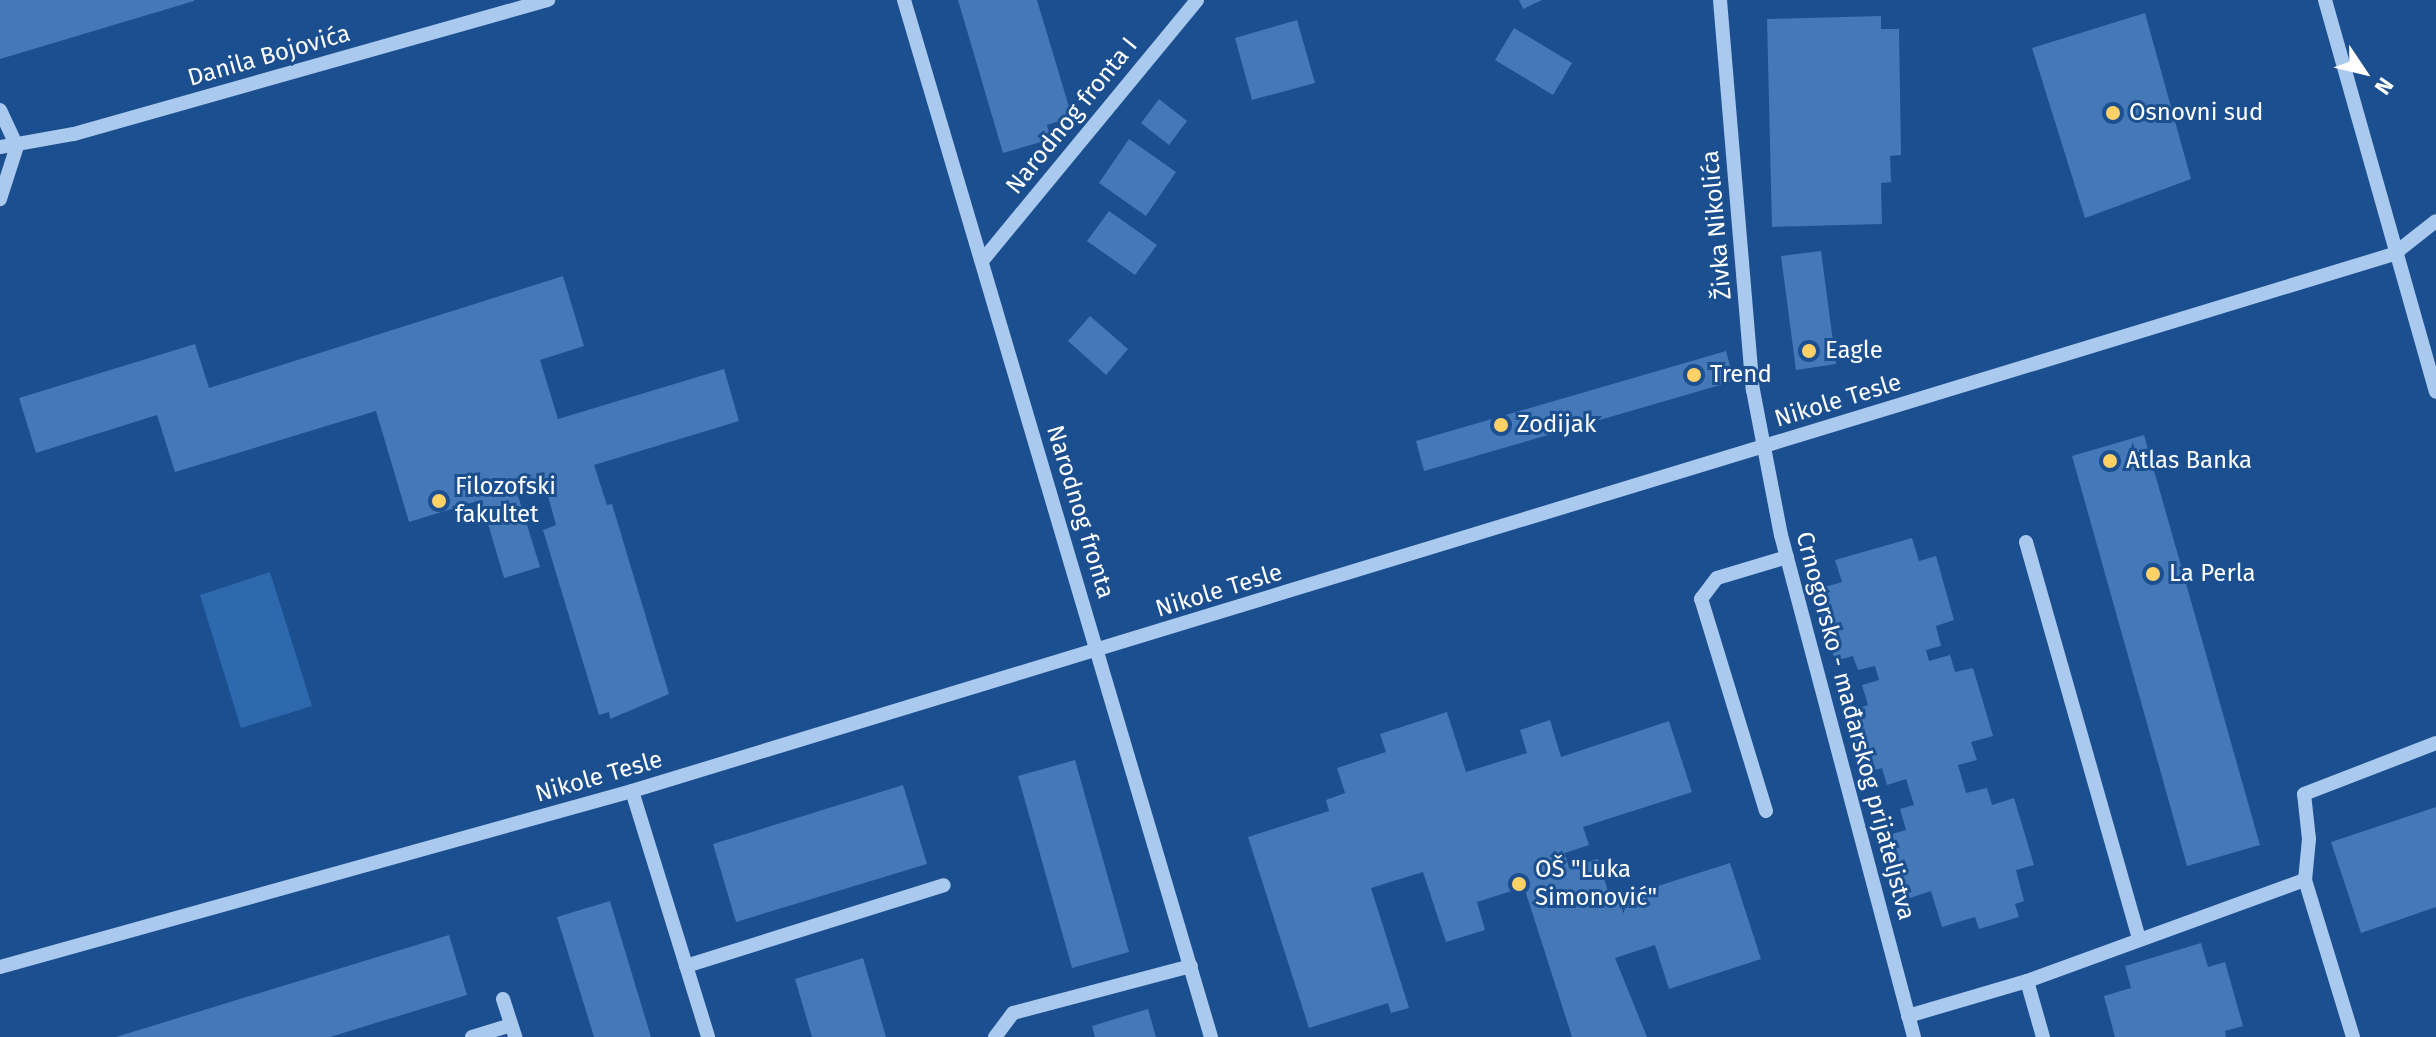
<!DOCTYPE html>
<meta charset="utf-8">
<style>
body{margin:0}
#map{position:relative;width:2436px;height:1037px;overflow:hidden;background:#1b4f8f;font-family:"Fira Sans",sans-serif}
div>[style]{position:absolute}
.green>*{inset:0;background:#2e69ad}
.building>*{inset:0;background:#4478b7}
.minor>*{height:14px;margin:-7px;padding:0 7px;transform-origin:7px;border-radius:7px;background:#a9c9ee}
.dots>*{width:22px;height:22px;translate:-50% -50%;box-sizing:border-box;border:4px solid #1b4f8f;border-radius:50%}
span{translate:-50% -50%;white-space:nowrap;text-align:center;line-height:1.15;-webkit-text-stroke:6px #1b4f8f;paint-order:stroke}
.street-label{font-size:24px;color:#fff}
.poi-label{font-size:24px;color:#fff}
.left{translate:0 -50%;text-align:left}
.north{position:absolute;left:2324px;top:32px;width:80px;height:80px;-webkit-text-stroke:6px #1b4f8f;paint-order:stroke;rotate:125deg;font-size:22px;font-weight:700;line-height:32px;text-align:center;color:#fff}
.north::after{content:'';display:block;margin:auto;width:28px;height:36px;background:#fff;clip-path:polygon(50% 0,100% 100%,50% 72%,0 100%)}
</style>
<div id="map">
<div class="green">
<i style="clip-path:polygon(270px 572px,312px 706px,241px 728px,200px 595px)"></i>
</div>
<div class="building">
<i style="clip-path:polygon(0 0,194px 0,194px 1px,0 59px)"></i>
<i style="clip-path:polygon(958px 0,1037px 0,1072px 117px,1047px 125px,1051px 139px,1003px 153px)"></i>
<i style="clip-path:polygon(1519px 0,1542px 0,1523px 9px)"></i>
<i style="clip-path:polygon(2145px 13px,2191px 179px,2085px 218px,2032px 48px)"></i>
<i style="clip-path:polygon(1881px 16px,1881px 29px,1899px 29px,1901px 155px,1890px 156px,1891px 182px,1881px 183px,1882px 224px,1772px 227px,1767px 19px)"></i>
<i style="clip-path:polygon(1297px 20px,1315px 83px,1252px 100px,1235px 38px)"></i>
<i style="clip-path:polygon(1514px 28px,1572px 63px,1553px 95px,1495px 60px)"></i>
<i style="clip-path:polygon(1159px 99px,1187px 121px,1169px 145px,1141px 123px)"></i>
<i style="clip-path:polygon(1129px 139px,1176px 172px,1146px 216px,1099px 183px)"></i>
<i style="clip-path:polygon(1109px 211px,1157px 245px,1135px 275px,1087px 241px)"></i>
<i style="clip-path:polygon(1821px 251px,1836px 364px,1796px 370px,1781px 256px)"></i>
<i style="clip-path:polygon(563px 276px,584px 346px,540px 360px,558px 419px,724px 369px,739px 421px,594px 465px,607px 505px,612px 504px,669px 694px,610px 719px,609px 712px,599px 715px,543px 530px,556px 525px,544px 481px,516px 489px,540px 567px,504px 578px,481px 500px,409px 522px,376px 411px,175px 472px,157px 415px,36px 453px,19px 398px,195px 344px,209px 388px)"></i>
<i style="clip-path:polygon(1090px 316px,1128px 349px,1106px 375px,1068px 341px)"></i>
<i style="clip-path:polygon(1726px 351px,1734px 381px,1424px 471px,1416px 441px)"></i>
<i style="clip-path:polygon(2144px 435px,2260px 845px,2187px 866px,2072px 456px)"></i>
<i style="clip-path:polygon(1912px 538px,1919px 561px,1936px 556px,1954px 620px,1936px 626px,1941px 646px,1926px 650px,1929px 661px,1950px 655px,1955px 672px,1973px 668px,1993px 736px,1971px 742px,1977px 760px,1958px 765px,1966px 793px,1987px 788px,1992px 805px,2014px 798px,2034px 865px,2016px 870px,2024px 901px,2015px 904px,2019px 917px,1979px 929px,1975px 917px,1942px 927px,1931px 891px,1904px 900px,1885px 836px,1906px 830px,1900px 809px,1914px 805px,1906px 779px,1887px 785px,1882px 768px,1865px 773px,1847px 712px,1868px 705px,1862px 685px,1879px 680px,1875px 666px,1858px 670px,1853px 656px,1835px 661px,1814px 590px,1842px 582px,1835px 560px)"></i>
<i style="clip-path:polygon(1447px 712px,1466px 772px,1527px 753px,1520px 730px,1550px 720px,1561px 757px,1669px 721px,1692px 792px,1583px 827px,1589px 845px,1565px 853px,1569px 868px,1598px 859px,1611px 901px,1730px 863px,1761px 959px,1669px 989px,1655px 945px,1615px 958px,1647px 1037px,1572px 1037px,1524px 887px,1477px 902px,1485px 930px,1446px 942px,1423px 872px,1371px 888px,1409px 1008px,1391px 1013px,1388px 1003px,1309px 1028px,1248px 837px,1329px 811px,1326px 800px,1345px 793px,1337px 768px,1386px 752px,1380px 734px)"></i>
<i style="clip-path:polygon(1075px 760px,1129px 952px,1072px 968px,1018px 776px)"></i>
<i style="clip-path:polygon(903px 785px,927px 864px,736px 922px,713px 844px)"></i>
<i style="clip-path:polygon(2436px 807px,2436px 907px,2361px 933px,2331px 842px)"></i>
<i style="clip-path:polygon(610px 901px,651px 1037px,594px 1037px,557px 917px)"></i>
<i style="clip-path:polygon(449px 935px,467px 995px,330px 1037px,116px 1037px)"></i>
<i style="clip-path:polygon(2201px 943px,2208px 967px,2225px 962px,2243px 1026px,2225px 1031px,2226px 1037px,2115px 1037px,2104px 996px,2131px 988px,2125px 966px)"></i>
<i style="clip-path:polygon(863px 958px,886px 1037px,812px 1037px,795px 979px)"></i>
<i style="clip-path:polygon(1148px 1009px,1156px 1037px,1095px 1037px,1092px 1026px)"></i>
</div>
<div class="minor">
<i style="left:904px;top:0;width:1081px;rotate:73.51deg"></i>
<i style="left:1720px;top:0;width:391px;rotate:85.2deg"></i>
<i style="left:1753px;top:390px;width:148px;rotate:79.1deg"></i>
<i style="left:1781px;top:535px;width:519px;rotate:75.16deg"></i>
<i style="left:2325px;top:0;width:407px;rotate:74.2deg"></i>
<i style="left:0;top:110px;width:40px;rotate:65deg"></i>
<i style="left:17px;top:146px;width:56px;rotate:107.8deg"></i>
<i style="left:0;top:147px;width:75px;rotate:-10deg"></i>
<i style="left:74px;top:134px;width:493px;rotate:-15.8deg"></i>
<i style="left:982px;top:261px;width:338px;rotate:-50.5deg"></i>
<i style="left:2026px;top:542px;width:413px;rotate:74.1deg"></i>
<i style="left:632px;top:791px;width:257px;rotate:72.8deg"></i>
<i style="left:1766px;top:811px;width:222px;rotate:-107deg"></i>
<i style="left:1701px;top:599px;width:26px;rotate:-53deg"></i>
<i style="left:1717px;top:578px;width:73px;rotate:-16.7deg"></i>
<i style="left:2305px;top:880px;width:164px;rotate:73deg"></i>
<i style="left:686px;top:966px;width:270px;rotate:-17.4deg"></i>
<i style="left:0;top:967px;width:656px;rotate:-15.56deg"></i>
<i style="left:632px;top:791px;width:1842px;rotate:-16.95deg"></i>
<i style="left:2394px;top:254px;width:53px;rotate:-38.2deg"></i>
<i style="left:2027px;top:981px;width:58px;rotate:74.1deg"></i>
<i style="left:503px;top:999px;width:40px;rotate:72deg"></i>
<i style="left:1908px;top:1016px;width:124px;rotate:-16.4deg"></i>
<i style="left:2027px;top:981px;width:296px;rotate:-20deg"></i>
<i style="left:2305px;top:880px;width:41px;rotate:-84.4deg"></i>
<i style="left:2309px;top:839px;width:45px;rotate:-96.3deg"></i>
<i style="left:2304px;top:794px;width:142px;rotate:-21.1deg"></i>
<i style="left:472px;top:1037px;width:41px;rotate:-17.1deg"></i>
<i style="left:995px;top:1037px;width:30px;rotate:-53deg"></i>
<i style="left:1013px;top:1013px;width:184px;rotate:-14.8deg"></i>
</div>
<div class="dots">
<i style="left:2113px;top:113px;background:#ffd166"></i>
<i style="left:1809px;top:351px;background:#ffd166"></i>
<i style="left:1694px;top:375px;background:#ffd166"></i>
<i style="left:1501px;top:425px;background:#ffd166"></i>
<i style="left:2110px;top:461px;background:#ffd166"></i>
<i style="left:439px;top:501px;background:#ffd166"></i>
<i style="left:2153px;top:574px;background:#ffd166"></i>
<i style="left:1519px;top:884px;background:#ffd166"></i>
</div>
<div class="street-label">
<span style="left:269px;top:56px;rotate:-16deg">Danila Bojovića</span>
<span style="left:1072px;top:116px;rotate:-51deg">Narodnog fronta I</span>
<span style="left:1717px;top:225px;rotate:-95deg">Živka Nikolića</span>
<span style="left:1838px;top:401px;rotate:-17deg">Nikole Tesle</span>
<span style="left:1080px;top:512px;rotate:73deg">Narodnog fronta</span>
<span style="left:1219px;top:591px;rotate:-17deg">Nikole Tesle</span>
<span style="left:1855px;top:726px;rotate:75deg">Crnogorsko - mađarskog prijateljstva</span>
<span style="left:599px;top:777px;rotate:-16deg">Nikole Tesle</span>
</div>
<div class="poi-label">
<span class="left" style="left:2129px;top:113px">Osnovni sud</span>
<span class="left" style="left:1825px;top:351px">Eagle</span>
<span class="left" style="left:1710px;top:375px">Trend</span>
<span class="left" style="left:1517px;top:425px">Zodijak</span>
<span class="left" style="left:2126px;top:461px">Atlas Banka</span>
<span class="left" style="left:455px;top:501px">Filozofski<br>fakultet</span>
<span class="left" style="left:2169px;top:574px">La Perla</span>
<span class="left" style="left:1535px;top:884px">OŠ "Luka<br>Simonović"</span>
</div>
<div class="north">N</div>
</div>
